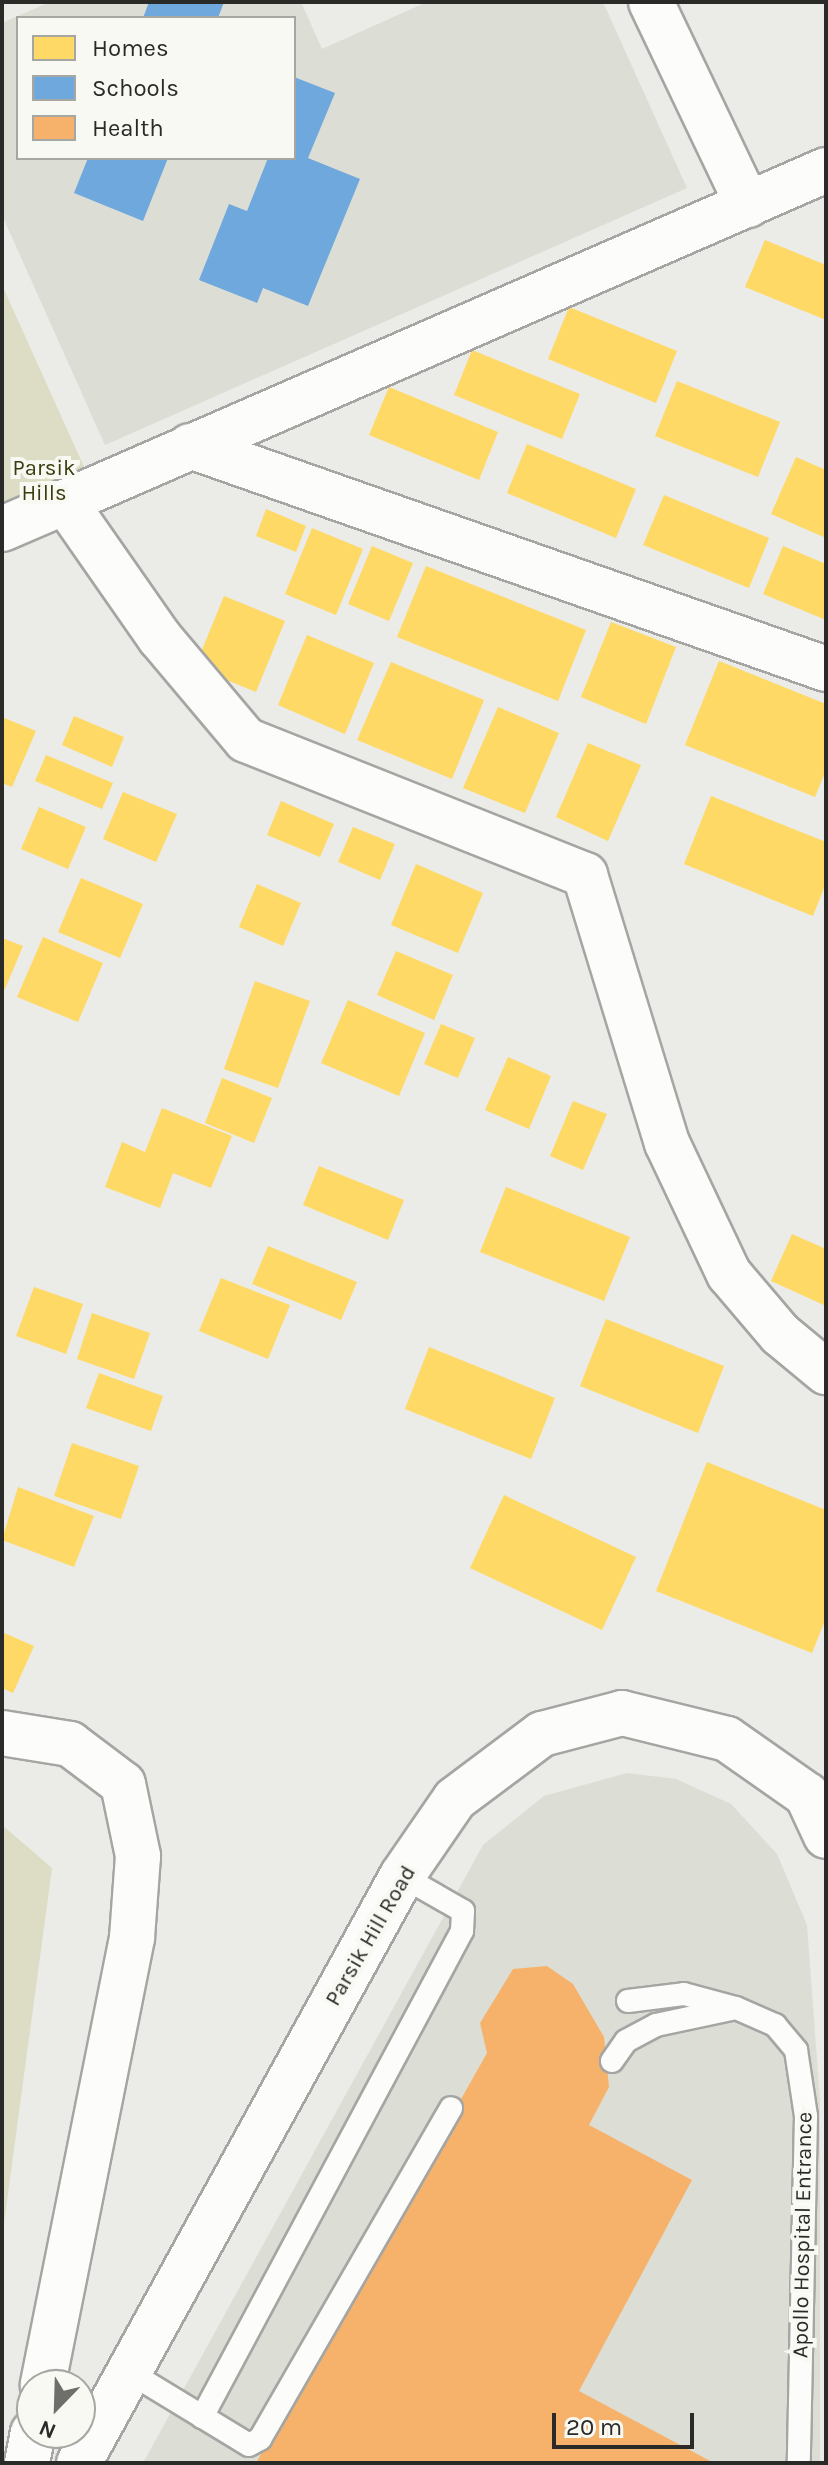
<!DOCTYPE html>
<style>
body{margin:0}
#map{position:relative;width:828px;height:2465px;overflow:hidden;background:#ebebe7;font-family:Karla,sans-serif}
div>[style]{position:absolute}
.built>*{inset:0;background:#dcddd4}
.green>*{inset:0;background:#dcddc4}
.homes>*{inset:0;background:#ffd966}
.schools>*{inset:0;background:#6fa8dc}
.health>*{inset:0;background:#f6b26b}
.roads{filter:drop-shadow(2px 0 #a5a5a3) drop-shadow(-2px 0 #a5a5a3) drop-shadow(0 2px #a5a5a3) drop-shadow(0 -2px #a5a5a3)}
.lane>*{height:22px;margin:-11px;padding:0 11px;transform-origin:11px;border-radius:11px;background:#fcfcfb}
.street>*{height:44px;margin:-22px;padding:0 22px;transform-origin:22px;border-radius:22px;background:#fcfcfb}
span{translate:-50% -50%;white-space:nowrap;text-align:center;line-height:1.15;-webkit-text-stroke:8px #f9f9f3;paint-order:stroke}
.park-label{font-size:22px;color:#3b3b0e}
.street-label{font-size:22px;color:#2a2a28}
.frame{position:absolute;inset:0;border:4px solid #2a2a28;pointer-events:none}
.legend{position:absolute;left:16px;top:16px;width:280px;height:144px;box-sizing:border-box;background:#f9f9f3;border:2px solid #a6a6a2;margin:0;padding:10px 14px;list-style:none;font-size:24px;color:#2a2a28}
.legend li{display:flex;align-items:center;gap:16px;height:40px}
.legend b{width:40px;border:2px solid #a6a6a2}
.north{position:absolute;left:16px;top:2369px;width:80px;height:80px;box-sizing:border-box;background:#f9f9f3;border:2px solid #a6a6a2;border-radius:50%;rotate:203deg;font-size:22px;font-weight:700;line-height:32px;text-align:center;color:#2a2a28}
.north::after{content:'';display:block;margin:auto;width:28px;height:36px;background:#6e6e6b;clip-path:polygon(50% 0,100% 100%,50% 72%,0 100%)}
.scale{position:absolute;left:552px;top:2413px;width:142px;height:36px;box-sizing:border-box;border:4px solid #2a2a28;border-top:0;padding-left:10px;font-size:24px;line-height:28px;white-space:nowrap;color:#2a2a28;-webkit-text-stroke:6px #f9f9f3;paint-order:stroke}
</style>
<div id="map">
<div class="built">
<i style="clip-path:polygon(evenodd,50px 2px,301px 2px,322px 49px,427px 2px,603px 2px,687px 188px,105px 445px,2px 215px,2px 23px,50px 2px,18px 18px,294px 18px,294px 158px,18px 158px,18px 18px)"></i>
<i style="clip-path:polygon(627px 1773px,676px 1779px,731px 1804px,777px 1854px,807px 1925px,820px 2100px,820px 2463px,143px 2463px,483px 1845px,544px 1796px)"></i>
</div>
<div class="green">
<i style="clip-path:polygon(2px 285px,103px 509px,2px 534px)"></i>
<i style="clip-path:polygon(2px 1825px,52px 1868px,2px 2238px)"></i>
</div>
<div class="homes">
<i style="clip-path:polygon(765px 240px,826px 265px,826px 320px,745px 287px)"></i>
<i style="clip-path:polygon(569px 307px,677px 351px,656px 403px,548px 359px)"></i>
<i style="clip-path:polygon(472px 350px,580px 394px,562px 439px,454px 395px)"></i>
<i style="clip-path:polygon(677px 381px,780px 422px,758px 477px,655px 436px)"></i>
<i style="clip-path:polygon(389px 387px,498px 432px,479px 480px,369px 435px)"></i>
<i style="clip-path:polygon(527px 444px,636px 489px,616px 538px,507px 493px)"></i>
<i style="clip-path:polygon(796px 457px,826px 470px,826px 538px,771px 514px)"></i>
<i style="clip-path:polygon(664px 495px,769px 538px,749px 588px,643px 545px)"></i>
<i style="clip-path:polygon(266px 509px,306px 526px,296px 552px,256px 536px)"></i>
<i style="clip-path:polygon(312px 528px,363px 549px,336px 615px,285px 594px)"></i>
<i style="clip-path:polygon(372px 546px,413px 563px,389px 621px,348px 604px)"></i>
<i style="clip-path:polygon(783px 546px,826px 564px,826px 620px,763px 594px)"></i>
<i style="clip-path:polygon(426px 566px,586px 630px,558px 701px,397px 637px)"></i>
<i style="clip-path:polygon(224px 596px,285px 621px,256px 692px,195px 667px)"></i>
<i style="clip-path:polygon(611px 622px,676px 647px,646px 724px,581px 697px)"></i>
<i style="clip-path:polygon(307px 635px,374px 663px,345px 734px,278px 705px)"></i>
<i style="clip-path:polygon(719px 661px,826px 704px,826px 770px,815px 797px,685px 745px)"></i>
<i style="clip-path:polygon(391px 662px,484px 700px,452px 779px,357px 740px)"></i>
<i style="clip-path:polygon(498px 707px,559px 733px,525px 813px,463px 788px)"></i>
<i style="clip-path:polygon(74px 716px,124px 737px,112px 767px,62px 745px)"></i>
<i style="clip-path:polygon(2px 717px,36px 731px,12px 787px,2px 783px)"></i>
<i style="clip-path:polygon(588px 743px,641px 765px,608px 841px,556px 817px)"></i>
<i style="clip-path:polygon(46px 755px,113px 783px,102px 809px,35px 781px)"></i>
<i style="clip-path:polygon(123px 792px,177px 814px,156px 862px,103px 839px)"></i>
<i style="clip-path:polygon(711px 796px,826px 842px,826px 883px,813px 916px,684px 864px)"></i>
<i style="clip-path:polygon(281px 801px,334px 824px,320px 857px,267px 835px)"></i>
<i style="clip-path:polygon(39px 807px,86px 827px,68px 869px,21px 849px)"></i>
<i style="clip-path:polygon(353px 827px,395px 844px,380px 880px,338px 862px)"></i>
<i style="clip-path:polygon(416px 864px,483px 893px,458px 953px,391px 925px)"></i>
<i style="clip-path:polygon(81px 878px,143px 904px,120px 958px,58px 932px)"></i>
<i style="clip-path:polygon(257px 884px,301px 903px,283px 946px,239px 927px)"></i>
<i style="clip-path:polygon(43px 937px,103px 963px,78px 1022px,17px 997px)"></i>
<i style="clip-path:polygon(2px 938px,23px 946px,5px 989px,2px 988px)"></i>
<i style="clip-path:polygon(396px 951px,453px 975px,434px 1020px,377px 995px)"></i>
<i style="clip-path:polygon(255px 981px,310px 1001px,278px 1088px,224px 1069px)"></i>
<i style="clip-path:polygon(348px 1000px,425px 1033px,399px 1096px,321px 1063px)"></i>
<i style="clip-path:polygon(441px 1024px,475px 1038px,458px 1078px,424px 1064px)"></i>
<i style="clip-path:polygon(508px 1057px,551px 1076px,529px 1129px,485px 1110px)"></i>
<i style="clip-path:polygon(222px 1078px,272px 1098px,254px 1143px,205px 1123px)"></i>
<i style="clip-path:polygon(573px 1101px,607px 1114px,583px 1170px,550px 1156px)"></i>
<i style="clip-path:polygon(162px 1108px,232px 1136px,211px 1188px,173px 1173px,160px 1208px,105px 1187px,122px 1142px,145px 1152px)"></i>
<i style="clip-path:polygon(319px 1166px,404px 1200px,388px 1240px,303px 1205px)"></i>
<i style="clip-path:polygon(506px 1187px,630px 1237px,604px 1301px,480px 1252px)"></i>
<i style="clip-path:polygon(792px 1234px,826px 1249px,826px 1306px,771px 1281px)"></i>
<i style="clip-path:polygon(268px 1246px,357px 1282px,341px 1320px,252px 1284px)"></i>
<i style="clip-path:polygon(221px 1278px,290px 1305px,268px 1359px,199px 1331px)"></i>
<i style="clip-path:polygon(34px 1287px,83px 1304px,66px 1354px,16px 1336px)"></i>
<i style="clip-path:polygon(92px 1313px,150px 1333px,134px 1379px,77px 1359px)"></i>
<i style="clip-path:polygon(606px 1319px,724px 1366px,698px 1433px,580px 1386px)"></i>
<i style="clip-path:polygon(429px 1347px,555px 1398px,531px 1459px,405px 1409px)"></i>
<i style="clip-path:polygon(99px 1373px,163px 1396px,151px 1431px,86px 1408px)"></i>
<i style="clip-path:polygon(72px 1443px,139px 1466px,121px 1519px,54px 1496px)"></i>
<i style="clip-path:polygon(707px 1462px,826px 1510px,826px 1618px,812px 1653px,656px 1591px)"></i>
<i style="clip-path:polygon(18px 1487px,94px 1516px,74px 1567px,2px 1540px)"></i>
<i style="clip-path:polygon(504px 1495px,636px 1557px,602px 1630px,470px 1568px)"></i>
<i style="clip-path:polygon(2px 1632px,34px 1646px,13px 1693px,2px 1688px)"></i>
</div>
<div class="schools">
<i style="clip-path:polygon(149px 2px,224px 2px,218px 18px,143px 18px)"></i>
<i style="clip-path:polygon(294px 77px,335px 93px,308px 158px,360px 179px,308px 306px,263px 288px,257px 303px,199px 280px,229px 204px,247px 211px,268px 158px,294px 158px)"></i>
<i style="clip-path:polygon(88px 158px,168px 158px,143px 221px,74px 193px)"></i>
</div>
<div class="health">
<i style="clip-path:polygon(547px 1966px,573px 1984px,604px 2037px,609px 2087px,589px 2125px,692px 2180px,579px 2391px,714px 2463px,256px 2463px,487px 2053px,480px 2023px,513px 1969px)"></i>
</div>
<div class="roads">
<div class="lane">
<i style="left:628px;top:2001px;width:56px;rotate:-7.1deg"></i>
<i style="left:684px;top:1994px;width:54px;rotate:15.1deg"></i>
<i style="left:736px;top:2008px;width:43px;rotate:23.6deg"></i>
<i style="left:775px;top:2025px;width:33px;rotate:50deg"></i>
<i style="left:796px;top:2050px;width:67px;rotate:81.4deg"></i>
<i style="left:806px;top:2116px;width:347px;rotate:91.2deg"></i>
<i style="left:612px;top:2061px;width:24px;rotate:-55deg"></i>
<i style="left:626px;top:2041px;width:34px;rotate:-28deg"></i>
<i style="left:656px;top:2025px;width:77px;rotate:-12deg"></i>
<i style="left:129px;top:2372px;width:140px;rotate:31.3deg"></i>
<i style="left:249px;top:2445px;width:13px;rotate:-29deg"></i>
<i style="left:260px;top:2439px;width:382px;rotate:-60deg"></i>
<i style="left:202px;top:2417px;width:551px;rotate:-61.85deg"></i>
<i style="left:462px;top:1931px;width:20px;rotate:-87deg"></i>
<i style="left:463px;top:1911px;width:70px;rotate:-150.2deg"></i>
</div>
<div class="street">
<i style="left:651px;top:2px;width:225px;rotate:64.5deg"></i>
<i style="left:826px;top:170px;width:830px;rotate:156.43deg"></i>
<i style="left:65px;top:502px;width:166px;rotate:55.1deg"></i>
<i style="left:160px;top:638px;width:133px;rotate:49.9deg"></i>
<i style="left:246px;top:740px;width:365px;rotate:21.7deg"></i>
<i style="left:585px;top:875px;width:280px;rotate:73deg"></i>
<i style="left:667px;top:1143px;width:145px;rotate:64.7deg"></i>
<i style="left:729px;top:1274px;width:79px;rotate:49.6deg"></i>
<i style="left:780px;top:1334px;width:60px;rotate:39.6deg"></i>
<i style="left:190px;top:446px;width:674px;rotate:19.32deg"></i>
<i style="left:2px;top:529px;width:69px;rotate:-23.2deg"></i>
<i style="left:2px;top:1733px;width:69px;rotate:9.2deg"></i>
<i style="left:70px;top:1744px;width:66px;rotate:37deg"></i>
<i style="left:123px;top:1784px;width:74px;rotate:78.2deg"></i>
<i style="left:138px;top:1856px;width:82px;rotate:94.2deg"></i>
<i style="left:132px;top:1938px;width:456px;rotate:101.3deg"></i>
<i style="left:27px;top:2463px;width:31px;rotate:-79deg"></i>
<i style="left:79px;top:2463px;width:670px;rotate:-61.18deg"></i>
<i style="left:402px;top:1876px;width:93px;rotate:-55.5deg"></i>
<i style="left:455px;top:1799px;width:109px;rotate:-36.8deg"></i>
<i style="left:542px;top:1734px;width:83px;rotate:-14.7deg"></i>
<i style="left:622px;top:1713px;width:108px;rotate:13.9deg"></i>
<i style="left:727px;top:1739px;width:98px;rotate:35deg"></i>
<i style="left:807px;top:1795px;width:45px;rotate:65.1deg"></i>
</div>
</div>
<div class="park-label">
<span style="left:44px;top:481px">Parsik<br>Hills</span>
</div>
<div class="street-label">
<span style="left:371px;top:1936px;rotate:-60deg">Parsik Hill Road</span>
<span style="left:803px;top:2235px;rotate:-89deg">Apollo Hospital Entrance</span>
</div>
<div class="frame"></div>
<ul class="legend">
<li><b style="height:22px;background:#ffd966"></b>Homes</li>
<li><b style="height:22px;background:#6fa8dc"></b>Schools</li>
<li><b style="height:22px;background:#f6b26b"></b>Health</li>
</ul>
<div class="north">N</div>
<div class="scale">20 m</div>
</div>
